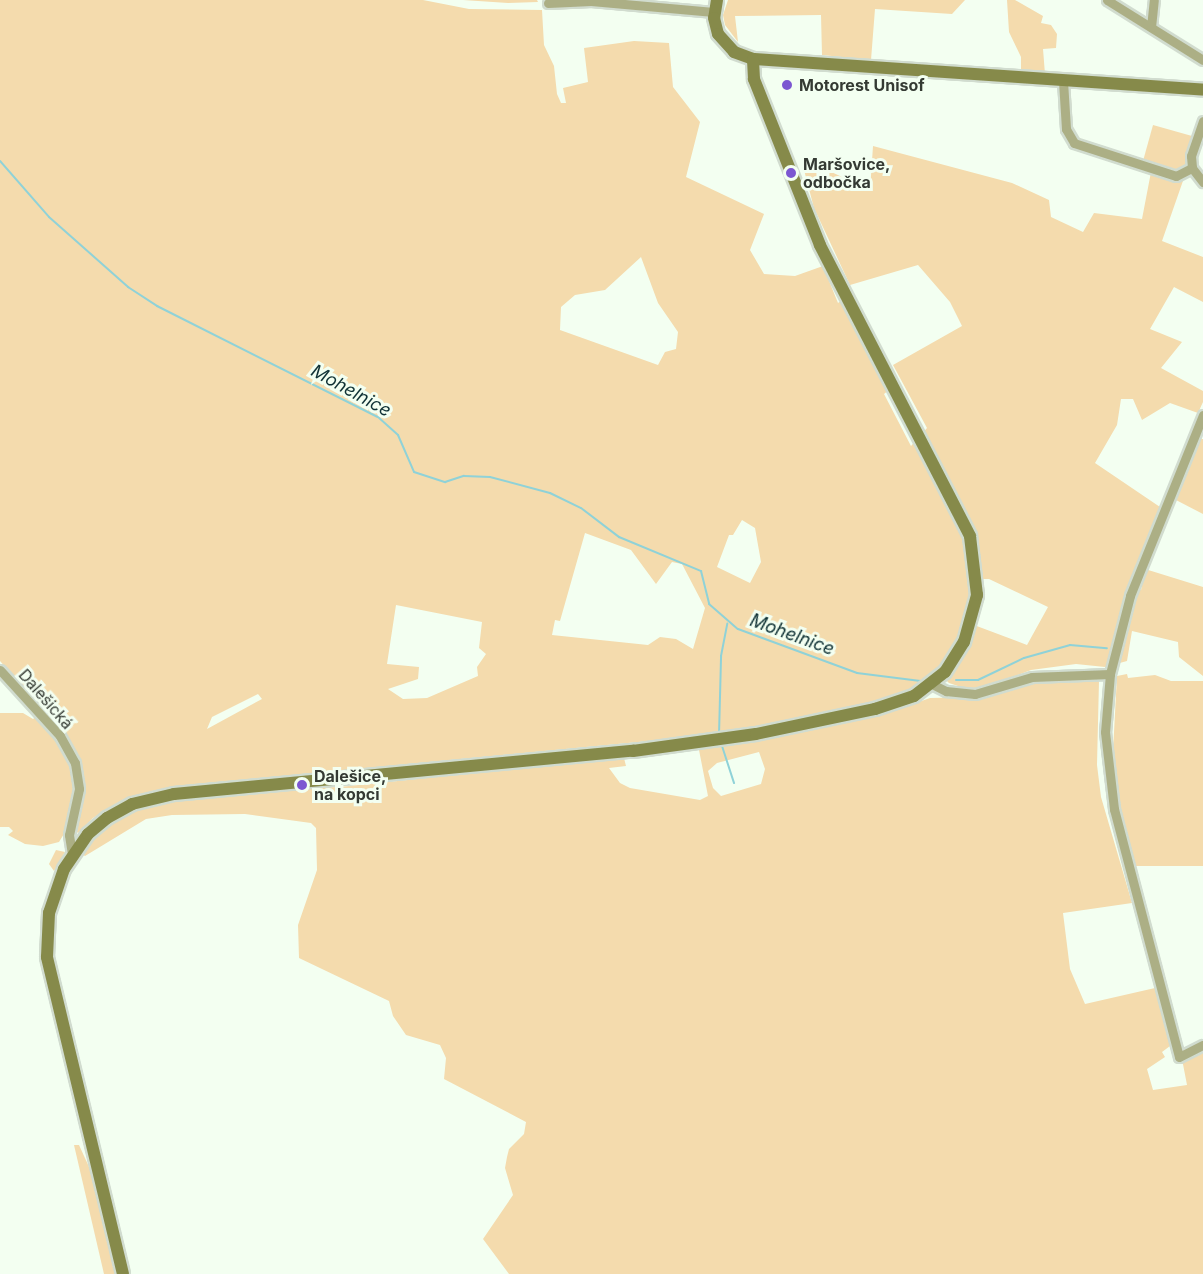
<!DOCTYPE html>
<meta charset="utf-8">
<style>
body{margin:0}
#map{position:relative;width:1203px;height:1274px;overflow:hidden;background:#f3fff1;font-family:Inter,sans-serif}
div>[style]{position:absolute}
.green>*{inset:0;background:#f4dbad}
.stream>*{height:2px;margin:-1px;padding:0 1px;transform-origin:1px;border-radius:1px;background:#8fd2d8}
.roads{filter:drop-shadow(2px 0 #d1dccf) drop-shadow(-2px 0 #d1dccf) drop-shadow(0 2px #d1dccf) drop-shadow(0 -2px #d1dccf)}
.street>*{height:9px;margin:-4.5px;padding:0 4.5px;transform-origin:4.5px;border-radius:4.5px;background:#acaf85}
.secondary>*{height:12px;margin:-6px;padding:0 6px;transform-origin:6px;border-radius:6px;background:#868a4a}
.dots>*{width:16px;height:16px;translate:-50% -50%;box-sizing:border-box;border:3px solid #f3fff1;border-radius:50%}
span{translate:-50% -50%;white-space:nowrap;text-align:center;line-height:1.15;-webkit-text-stroke:6px #f3fff1;paint-order:stroke}
.poi-label{font-size:16px;color:#343a33;font-weight:700}
.left{translate:0 -50%;text-align:left}
.street-label{font-size:16px;color:#343a33}
.water-label{font-size:18px;color:#103235;font-style:italic}
</style>
<div id="map">
<div class="green">
<i style="clip-path:polygon(evenodd,0 0,423px 0,469px 9px,542px 10px,544px 45px,554px 66px,557px 94px,561px 103px,566px 103px,563px 88px,588px 82px,584px 48px,634px 41px,669px 43px,673px 87px,700px 122px,686px 177px,764px 214px,750px 250px,764px 274px,795px 276px,823px 266px,838px 303px,842px 300px,889px 390px,884px 394px,911px 446px,927px 428px,893px 365px,962px 326px,950px 302px,918px 265px,850px 285px,814px 208px,804px 170px,810px 162px,870px 190px,873px 146px,1012px 183px,1049px 200px,1051px 217px,1083px 232px,1094px 213px,1142px 219px,1151px 172px,1184px 178px,1162px 241px,1203px 257px,1203px 302px,1174px 287px,1150px 329px,1182px 342px,1161px 368px,1203px 391px,1203px 402px,1198px 413px,1170px 403px,1142px 420px,1133px 399px,1121px 399px,1117px 425px,1095px 463px,1160px 507px,1127px 588px,1141px 590px,1145px 569px,1203px 587px,1203px 676px,1179px 657px,1178px 642px,1132px 631px,1127px 661px,1105px 667px,1076px 664px,1031px 670px,984px 688px,967px 689px,949px 683px,937px 671px,916px 690px,887px 700px,711px 735px,178px 786px,122px 800px,93px 818px,78px 833px,75px 830px,83px 785px,78px 759px,65px 735px,0 661px,0 0,641px 257px,658px 303px,678px 332px,676px 349px,665px 352px,658px 365px,560px 330px,561px 307px,575px 295px,605px 290px,641px 257px,0 0,742px 520px,755px 528px,761px 562px,750px 583px,717px 567px,729px 535px,733px 535px,742px 520px,0 0,585px 533px,631px 550px,656px 584px,672px 562px,682px 564px,705px 608px,693px 649px,676px 639px,660px 637px,648px 645px,552px 635px,555px 620px,560px 621px,585px 533px,0 0,973px 579px,989px 579px,1048px 607px,1027px 645px,966px 622px,973px 579px,0 0,396px 605px,482px 622px,479px 648px,486px 654px,477px 667px,478px 676px,427px 698px,403px 699px,388px 689px,418px 679px,419px 667px,387px 664px,396px 605px,0 0,258px 694px,262px 699px,207px 729px,212px 717px,258px 694px)"></i>
<i style="clip-path:polygon(463px 0,537px 0,538px 2px,508px 3px)"></i>
<i style="clip-path:polygon(728px 0,965px 0,952px 14px,875px 9px,871px 60px,822px 55px,821px 15px,735px 16px,738px 42px,725px 25px,723px 15px)"></i>
<i style="clip-path:polygon(1007px 0,1015px 0,1043px 16px,1041px 23px,1051px 25px,1057px 34px,1056px 48px,1043px 49px,1045px 74px,1021px 72px,1021px 57px,1009px 32px)"></i>
<i style="clip-path:polygon(1153px 125px,1192px 136px,1187px 165px,1175px 173px,1143px 161px)"></i>
<i style="clip-path:polygon(1200px 439px,1203px 439px,1203px 514px,1174px 499px)"></i>
<i style="clip-path:polygon(1127px 674px,1128px 678px,1155px 675px,1171px 681px,1203px 681px,1203px 866px,1136px 866px,1121px 815px,1113px 751px,1117px 676px)"></i>
<i style="clip-path:polygon(evenodd,1076px 676px,1099px 681px,1097px 765px,1101px 797px,1132px 903px,1063px 913px,1070px 969px,1085px 1004px,1155px 988px,1170px 1046px,1162px 1052px,1165px 1057px,1147px 1069px,1153px 1090px,1187px 1085px,1182px 1059px,1203px 1050px,1203px 1274px,509px 1274px,483px 1239px,513px 1195px,505px 1168px,507px 1157px,509px 1149px,524px 1134px,526px 1122px,444px 1079px,446px 1058px,440px 1045px,406px 1035px,393px 1016px,389px 1001px,299px 958px,298px 925px,317px 870px,316px 828px,311px 823px,245px 814px,172px 815px,146px 819px,85px 856px,80px 853px,108px 822px,129px 810px,156px 800px,244px 789px,339px 787px,624px 758px,626px 766px,609px 768px,620px 783px,630px 788px,700px 800px,708px 796px,699px 750px,882px 715px,930px 698px,978px 697px,1026px 683px,1076px 676px,759px 752px,765px 769px,761px 784px,721px 796px,713px 788px,708px 771px,717px 763px,759px 752px)"></i>
<i style="clip-path:polygon(0 713px,23px 713px,33px 719px,37px 716px,69px 757px,75px 787px,67px 829px,59px 842px,43px 846px,25px 844px,8px 835px,13px 831px,9px 827px,0 827px)"></i>
<i style="clip-path:polygon(56px 850px,65px 852px,54px 871px,49px 864px)"></i>
<i style="clip-path:polygon(74px 1145px,79px 1145px,90px 1169px,116px 1274px,104px 1274px)"></i>
</div>
<div class="stream">
<i style="left:0;top:161px;width:74px;rotate:48.8deg"></i>
<i style="left:49px;top:217px;width:106px;rotate:41.5deg"></i>
<i style="left:128px;top:287px;width:35px;rotate:33deg"></i>
<i style="left:157px;top:306px;width:247px;rotate:26.7deg"></i>
<i style="left:378px;top:417px;width:27px;rotate:42deg"></i>
<i style="left:398px;top:435px;width:40px;rotate:66.6deg"></i>
<i style="left:414px;top:472px;width:33px;rotate:18deg"></i>
<i style="left:445px;top:482px;width:20px;rotate:-18deg"></i>
<i style="left:464px;top:476px;width:26px;rotate:2deg"></i>
<i style="left:490px;top:477px;width:62px;rotate:14.9deg"></i>
<i style="left:550px;top:493px;width:34px;rotate:26deg"></i>
<i style="left:581px;top:508px;width:48px;rotate:37.3deg"></i>
<i style="left:619px;top:537px;width:89px;rotate:22.5deg"></i>
<i style="left:701px;top:571px;width:34px;rotate:76deg"></i>
<i style="left:709px;top:604px;width:38px;rotate:41deg"></i>
<i style="left:738px;top:629px;width:127px;rotate:20.3deg"></i>
<i style="left:857px;top:673px;width:64px;rotate:7.1deg"></i>
<i style="left:956px;top:680px;width:22px"></i>
<i style="left:978px;top:680px;width:51px;rotate:-25.6deg"></i>
<i style="left:1024px;top:658px;width:48px;rotate:-15.8deg"></i>
<i style="left:1070px;top:645px;width:37px;rotate:5deg"></i>
<i style="left:719px;top:735px;width:79px;rotate:-88.5deg"></i>
<i style="left:721px;top:656px;width:33px;rotate:-79deg"></i>
<i style="left:722px;top:746px;width:39px;rotate:72deg"></i>
</div>
<div class="roads">
<div class="street">
<i style="left:1107px;top:0;width:113px;rotate:32deg"></i>
<i style="left:548px;top:3px;width:43px;rotate:-2.7deg"></i>
<i style="left:591px;top:1px;width:123px;rotate:5.1deg"></i>
<i style="left:1151px;top:27px;width:27px;rotate:-84deg"></i>
<i style="left:1063px;top:81px;width:48px;rotate:86.4deg"></i>
<i style="left:1066px;top:129px;width:16px;rotate:60deg"></i>
<i style="left:1074px;top:143px;width:107px;rotate:17.9deg"></i>
<i style="left:1176px;top:176px;width:18px;rotate:-27deg"></i>
<i style="left:1203px;top:121px;width:37px;rotate:109deg"></i>
<i style="left:1191px;top:156px;width:12px;rotate:85deg"></i>
<i style="left:1192px;top:168px;width:18px;rotate:52deg"></i>
<i style="left:1203px;top:415px;width:195px;rotate:112deg"></i>
<i style="left:1130px;top:596px;width:81px;rotate:104.4deg"></i>
<i style="left:1110px;top:674px;width:58px;rotate:94.9deg"></i>
<i style="left:1105px;top:732px;width:78px;rotate:83.3deg"></i>
<i style="left:1114px;top:809px;width:256px;rotate:75.3deg"></i>
<i style="left:1179px;top:1057px;width:27px;rotate:-27deg"></i>
<i style="left:0;top:670px;width:89px;rotate:47.7deg"></i>
<i style="left:60px;top:736px;width:31px;rotate:61deg"></i>
<i style="left:75px;top:763px;width:26px;rotate:81deg"></i>
<i style="left:79px;top:789px;width:47px;rotate:102.3deg"></i>
<i style="left:69px;top:835px;width:19px;rotate:81deg"></i>
<i style="left:932px;top:684px;width:16px;rotate:27deg"></i>
<i style="left:946px;top:691px;width:29px;rotate:6deg"></i>
<i style="left:975px;top:694px;width:59px;rotate:-16.6deg"></i>
<i style="left:1032px;top:677px;width:78px;rotate:-2.2deg"></i>
</div>
<div class="secondary">
<i style="left:717px;top:0;width:18px;rotate:99deg"></i>
<i style="left:714px;top:18px;width:16px;rotate:76deg"></i>
<i style="left:718px;top:34px;width:24px;rotate:48deg"></i>
<i style="left:734px;top:52px;width:20px;rotate:20deg"></i>
<i style="left:753px;top:59px;width:451px;rotate:3.9deg"></i>
<i style="left:123px;top:1274px;width:326px;rotate:-103.5deg"></i>
<i style="left:47px;top:957px;width:44px;rotate:-87.4deg"></i>
<i style="left:49px;top:913px;width:46px;rotate:-71.2deg"></i>
<i style="left:64px;top:869px;width:42px;rotate:-55.6deg"></i>
<i style="left:88px;top:834px;width:25px;rotate:-40deg"></i>
<i style="left:107px;top:818px;width:29px;rotate:-29deg"></i>
<i style="left:132px;top:804px;width:43px;rotate:-13.4deg"></i>
<i style="left:174px;top:794px;width:461px;rotate:-5.4deg"></i>
<i style="left:633px;top:751px;width:124px;rotate:-7.9deg"></i>
<i style="left:756px;top:734px;width:122px;rotate:-11.9deg"></i>
<i style="left:875px;top:709px;width:41px;rotate:-18.4deg"></i>
<i style="left:914px;top:696px;width:39px;rotate:-38deg"></i>
<i style="left:945px;top:672px;width:36px;rotate:-58deg"></i>
<i style="left:964px;top:642px;width:49px;rotate:-74.5deg"></i>
<i style="left:977px;top:595px;width:59px;rotate:-96.8deg"></i>
<i style="left:970px;top:536px;width:327px;rotate:-117.3deg"></i>
<i style="left:820px;top:245px;width:179px;rotate:-111.7deg"></i>
<i style="left:754px;top:79px;width:20px;rotate:-93deg"></i>
</div>
</div>
<div class="dots">
<i style="left:787px;top:85px;background:#7c57d1"></i>
<i style="left:791px;top:173px;background:#7c57d1"></i>
<i style="left:302px;top:785px;background:#7c57d1"></i>
</div>
<div class="poi-label">
<span class="left" style="left:799px;top:85px">Motorest Unisof</span>
<span class="left" style="left:803px;top:173px">Maršovice,<br>odbočka</span>
<span class="left" style="left:314px;top:785px">Dalešice,<br>na kopci</span>
</div>
<div class="street-label">
<span style="left:46px;top:699px;rotate:49deg">Dalešická</span>
</div>
<div class="water-label">
<span style="left:351px;top:391px;rotate:29deg">Mohelnice</span>
<span style="left:792px;top:635px;rotate:20deg">Mohelnice</span>
</div>
</div>
